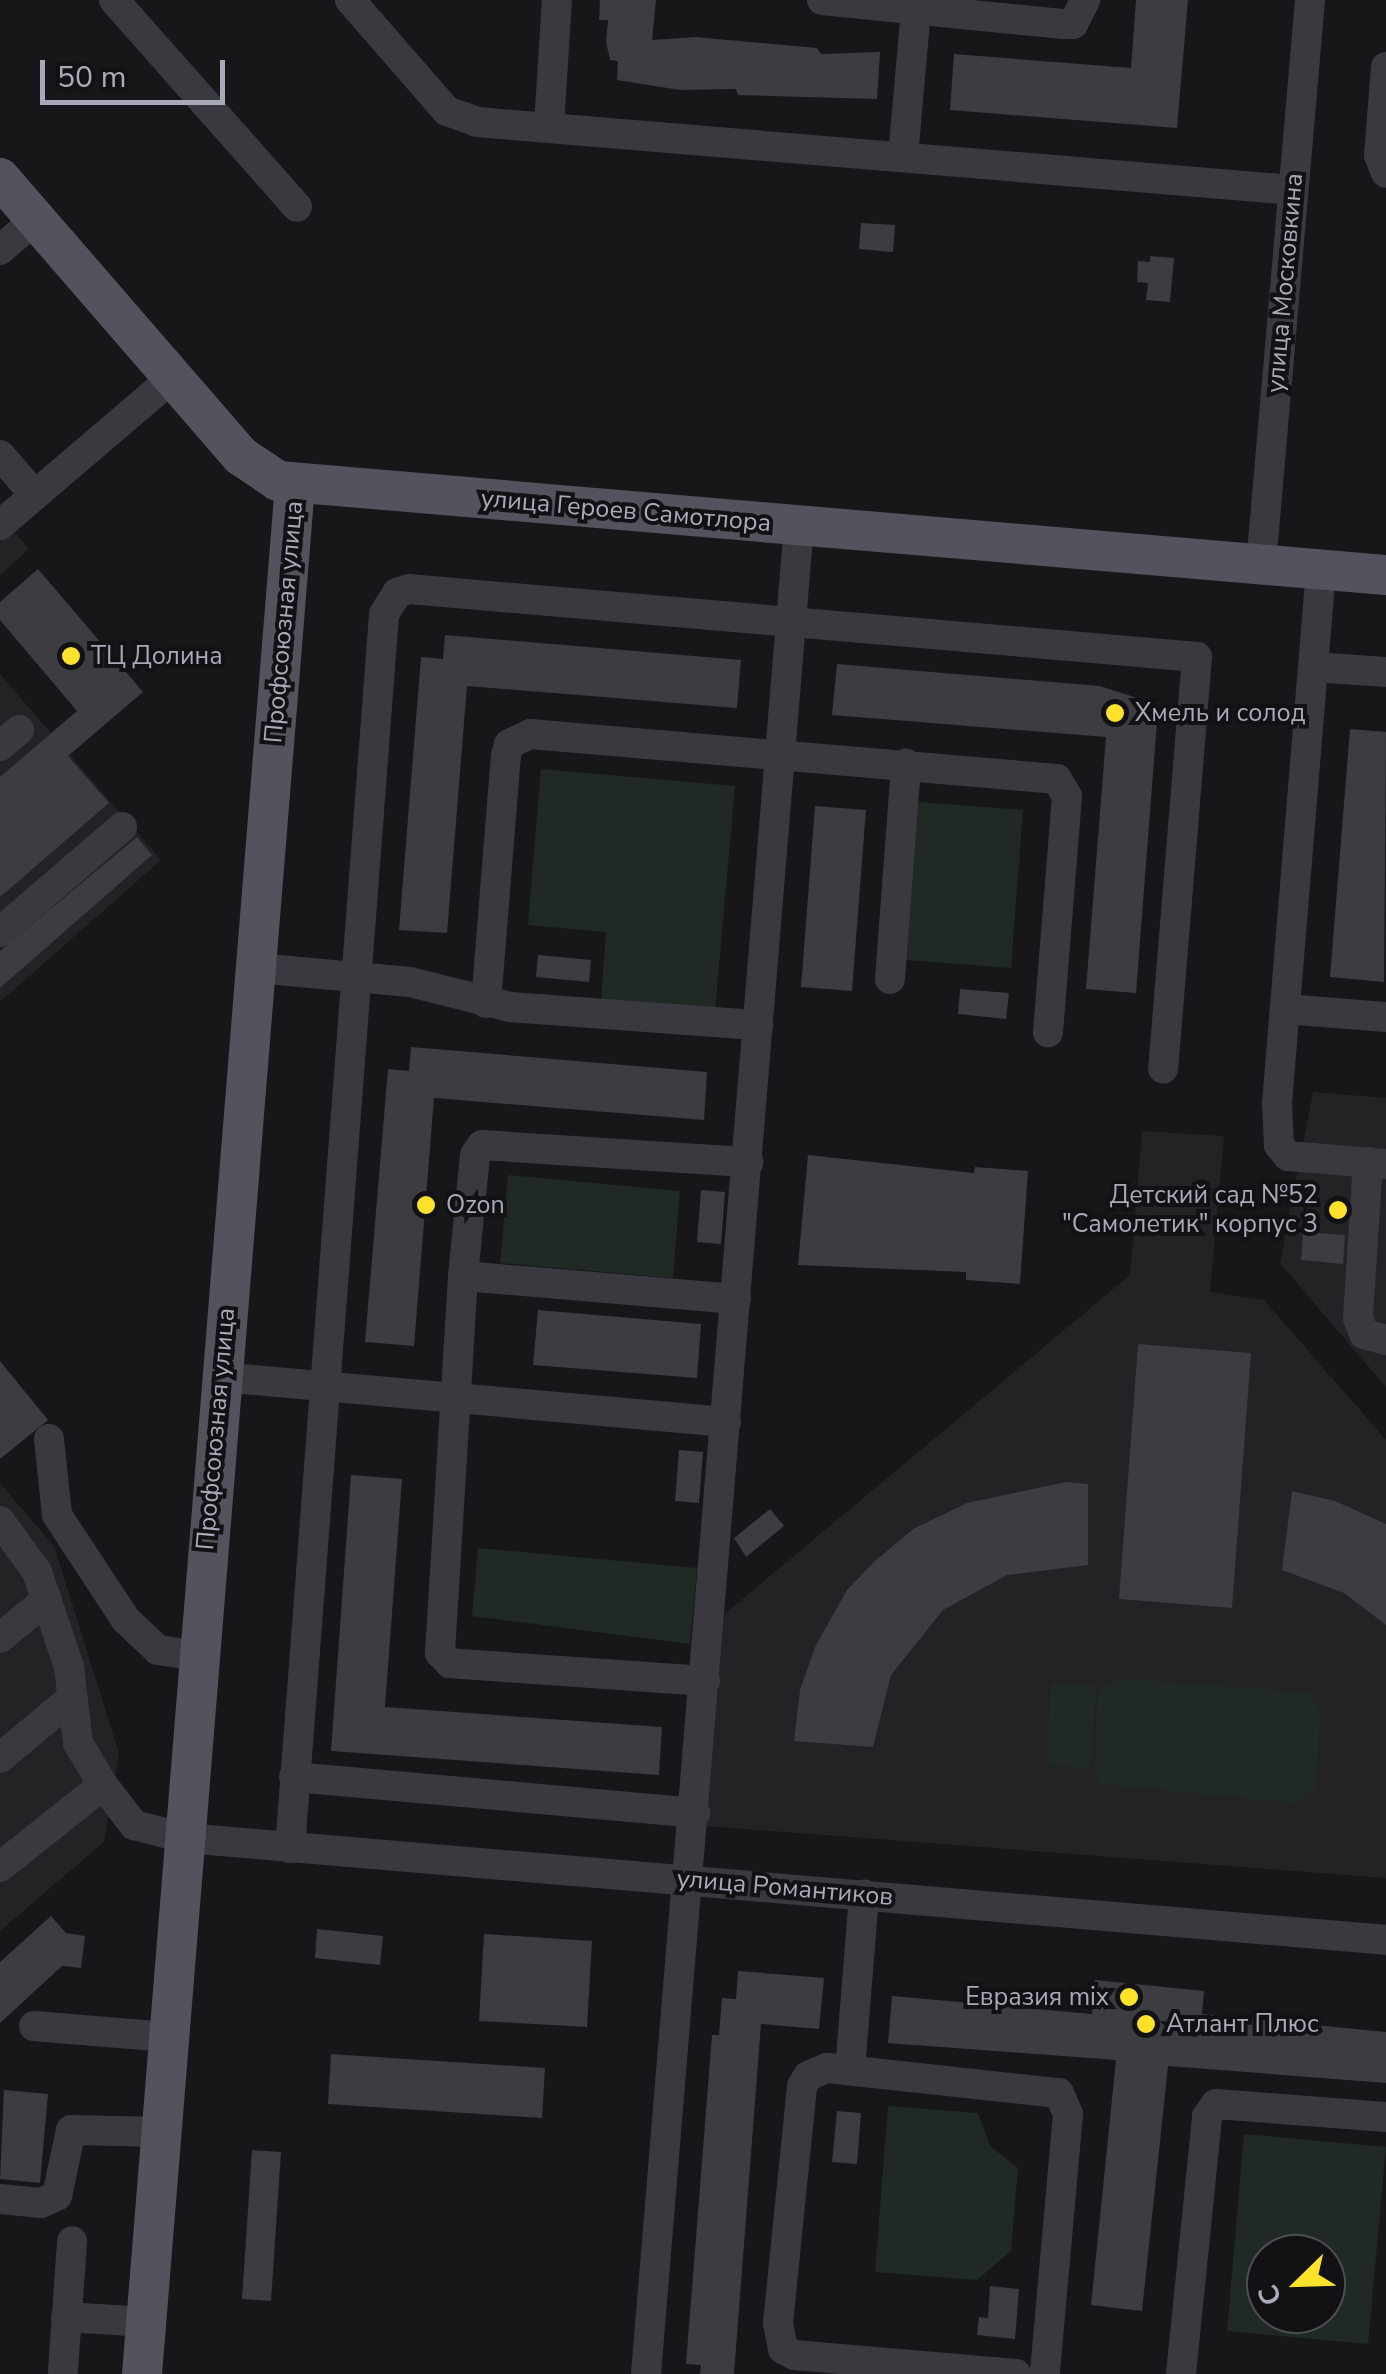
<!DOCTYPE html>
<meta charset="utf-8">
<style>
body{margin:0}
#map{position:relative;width:1386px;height:2374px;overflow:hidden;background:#171719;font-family:"Nunito Sans",sans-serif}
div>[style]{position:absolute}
.built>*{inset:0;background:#232326}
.green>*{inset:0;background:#202923}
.building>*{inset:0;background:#3c3c41}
.minor>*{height:30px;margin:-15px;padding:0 15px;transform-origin:15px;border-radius:15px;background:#3a3940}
.major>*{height:40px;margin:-20px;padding:0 20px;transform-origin:20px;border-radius:20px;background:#53535d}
.dots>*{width:28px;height:28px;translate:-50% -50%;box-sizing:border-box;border:5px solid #121214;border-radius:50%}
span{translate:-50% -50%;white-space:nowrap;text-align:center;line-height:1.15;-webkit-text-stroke:8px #121214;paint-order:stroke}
.street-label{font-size:25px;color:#a8aaba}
.poi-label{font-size:25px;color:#a8aaba}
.left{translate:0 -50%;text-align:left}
.right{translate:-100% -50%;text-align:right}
.north{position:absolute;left:1246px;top:2234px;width:100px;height:100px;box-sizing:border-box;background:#121214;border:2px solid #4e4f56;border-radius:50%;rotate:247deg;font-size:28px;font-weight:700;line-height:40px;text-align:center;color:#a8aaba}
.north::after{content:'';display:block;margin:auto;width:35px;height:45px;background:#fde12b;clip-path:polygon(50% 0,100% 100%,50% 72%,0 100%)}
.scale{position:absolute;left:40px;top:60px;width:185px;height:45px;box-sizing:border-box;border:5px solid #a8aaba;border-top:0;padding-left:12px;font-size:30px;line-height:35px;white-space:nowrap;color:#a8aaba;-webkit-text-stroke:8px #121214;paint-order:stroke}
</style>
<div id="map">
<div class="built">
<i style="clip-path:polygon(0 516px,29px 549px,0 575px)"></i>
<i style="clip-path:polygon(0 674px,161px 860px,0 1002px)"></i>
<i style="clip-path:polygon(1313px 1092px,1386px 1098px,1386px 1387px,1280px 1263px)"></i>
<i style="clip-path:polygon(1142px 1131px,1224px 1136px,1210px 1292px,1264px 1300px,1386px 1440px,1386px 1878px,706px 1826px,721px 1617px,1130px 1275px)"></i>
<i style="clip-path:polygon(0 1483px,54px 1546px,119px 1753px,104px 1842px,0 1931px)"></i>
</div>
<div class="green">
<i style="clip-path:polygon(541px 769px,735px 786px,715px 1011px,601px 1000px,606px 932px,528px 925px)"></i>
<i style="clip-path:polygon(918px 802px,1023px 810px,1011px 968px,906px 960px)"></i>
<i style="clip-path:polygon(508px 1175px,680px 1191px,673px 1278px,500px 1263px)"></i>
<i style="clip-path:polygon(478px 1548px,697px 1568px,690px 1644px,472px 1616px)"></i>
<i style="clip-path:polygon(1115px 1678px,1307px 1692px,1320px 1709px,1316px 1787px,1296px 1803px,1100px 1784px,1094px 1774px,1098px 1691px)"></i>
<i style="clip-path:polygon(1051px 1683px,1096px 1686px,1091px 1768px,1046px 1765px)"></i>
<i style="clip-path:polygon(888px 2106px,978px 2113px,990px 2146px,1018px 2168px,1011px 2251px,977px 2280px,875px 2272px)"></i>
<i style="clip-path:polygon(evenodd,1244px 2134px,1386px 2147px,1368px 2344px,1227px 2331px,1244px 2134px,1266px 2254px,1326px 2254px,1326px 2314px,1266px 2314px,1266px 2254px)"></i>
</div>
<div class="building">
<i style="clip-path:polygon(600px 0,656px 0,652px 40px,695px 37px,817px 48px,821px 54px,880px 52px,877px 99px,738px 95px,736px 89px,680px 90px,617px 80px,618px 61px,610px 60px,606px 42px,608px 20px,599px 20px)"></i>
<i style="clip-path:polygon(1136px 0,1188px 0,1177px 128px,950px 110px,954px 54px,1131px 68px)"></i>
<i style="clip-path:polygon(861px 223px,895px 225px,893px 252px,859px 249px)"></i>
<i style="clip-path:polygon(1150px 256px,1174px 258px,1170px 302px,1146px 300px,1148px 283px,1137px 282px,1138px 261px,1150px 262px)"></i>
<i style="clip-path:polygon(38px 569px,143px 692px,68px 756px,109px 803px,0 897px,0 777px,77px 711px,0 620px,0 602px)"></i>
<i style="clip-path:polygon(445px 635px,741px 660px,737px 708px,467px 686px,447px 933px,399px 930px,421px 657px,443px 659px)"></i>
<i style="clip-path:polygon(837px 664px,1100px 686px,1137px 698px,1136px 707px,1158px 709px,1136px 993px,1086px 989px,1106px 737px,832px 715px)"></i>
<i style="clip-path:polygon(1350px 729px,1386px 732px,1384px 982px,1330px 977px)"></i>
<i style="clip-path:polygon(815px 806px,866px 810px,852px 991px,801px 987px)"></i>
<i style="clip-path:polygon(137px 837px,152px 855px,0 988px,0 951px)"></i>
<i style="clip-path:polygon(538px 955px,591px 960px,589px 982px,536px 977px)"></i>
<i style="clip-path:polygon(960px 989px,1009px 993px,1006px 1019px,958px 1014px)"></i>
<i style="clip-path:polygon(411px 1047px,707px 1072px,704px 1120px,434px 1098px,414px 1346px,365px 1342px,388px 1069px,409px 1071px)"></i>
<i style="clip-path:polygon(808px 1155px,974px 1173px,975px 1167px,1028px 1171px,1020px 1284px,966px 1280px,966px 1272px,798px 1265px)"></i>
<i style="clip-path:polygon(701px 1190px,725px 1192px,721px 1244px,697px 1242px)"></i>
<i style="clip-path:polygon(1303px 1232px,1345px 1235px,1343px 1264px,1301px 1260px)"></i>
<i style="clip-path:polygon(538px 1310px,701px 1324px,697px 1378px,533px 1365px)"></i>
<i style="clip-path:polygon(1138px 1344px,1251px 1353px,1232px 1608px,1119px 1599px)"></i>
<i style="clip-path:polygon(0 1361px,48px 1420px,0 1459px)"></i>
<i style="clip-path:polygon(679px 1450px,703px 1452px,699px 1503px,675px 1501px)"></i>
<i style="clip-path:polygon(351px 1475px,402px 1479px,385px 1707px,662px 1727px,659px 1775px,331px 1751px)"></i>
<i style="clip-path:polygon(1066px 1482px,1088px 1484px,1088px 1565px,1007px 1575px,943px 1610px,891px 1675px,873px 1747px,794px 1741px,800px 1690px,815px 1647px,847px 1590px,874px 1562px,913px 1529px,967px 1503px)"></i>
<i style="clip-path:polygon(1292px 1491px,1335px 1501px,1386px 1524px,1386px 1625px,1344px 1593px,1282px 1570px)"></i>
<i style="clip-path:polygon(770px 1509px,784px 1526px,746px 1557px,734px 1538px)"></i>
<i style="clip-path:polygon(51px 1916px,66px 1933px,85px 1936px,81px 1968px,62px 1966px,0 2023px,0 1962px)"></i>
<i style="clip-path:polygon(317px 1929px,383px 1936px,380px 1965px,315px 1958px)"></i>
<i style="clip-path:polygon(484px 1934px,592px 1941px,587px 2027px,479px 2021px)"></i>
<i style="clip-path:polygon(738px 1971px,824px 1978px,819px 2029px,761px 2024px,734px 2374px,700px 2374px,701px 2365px,686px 2364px,712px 2035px,719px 2035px,722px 1998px,736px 1999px)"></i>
<i style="clip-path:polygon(1095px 1980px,1204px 1991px,1202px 2014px,1386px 2032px,1386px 2083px,1168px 2066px,1142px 2311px,1091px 2305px,1116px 2060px,888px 2043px,892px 1996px,1092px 2014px)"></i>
<i style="clip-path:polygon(331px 2054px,545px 2068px,542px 2118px,328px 2104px)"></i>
<i style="clip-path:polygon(4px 2090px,48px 2094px,40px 2183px,0 2179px)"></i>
<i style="clip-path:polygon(837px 2111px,861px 2113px,857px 2164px,832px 2162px)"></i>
<i style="clip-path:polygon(252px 2150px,281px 2152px,271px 2301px,242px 2299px)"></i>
<i style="clip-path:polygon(990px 2286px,1019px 2289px,1015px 2339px,977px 2335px,979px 2317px,988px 2318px)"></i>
</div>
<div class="minor">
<i style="left:114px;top:0;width:276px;rotate:48.5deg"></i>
<i style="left:350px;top:0;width:147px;rotate:48.9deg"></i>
<i style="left:447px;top:111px;width:32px;rotate:20deg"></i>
<i style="left:477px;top:122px;width:819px;rotate:4.76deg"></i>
<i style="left:822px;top:0;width:241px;rotate:5.7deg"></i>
<i style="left:1062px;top:24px;width:11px"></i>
<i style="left:1073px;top:24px;width:27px;rotate:-63deg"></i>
<i style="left:1386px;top:67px;width:88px;rotate:94.5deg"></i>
<i style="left:1379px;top:155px;width:19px;rotate:69deg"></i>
<i style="left:549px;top:126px;width:126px;rotate:-86.4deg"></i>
<i style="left:903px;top:156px;width:157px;rotate:-84.9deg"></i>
<i style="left:0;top:250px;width:48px;rotate:-40.7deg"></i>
<i style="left:0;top:455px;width:53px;rotate:48.8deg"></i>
<i style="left:0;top:525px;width:228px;rotate:-40.5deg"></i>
<i style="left:1261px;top:565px;width:567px;rotate:-85.04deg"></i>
<i style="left:1321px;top:570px;width:535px;rotate:94.72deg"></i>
<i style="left:1277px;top:1103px;width:42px;rotate:87.3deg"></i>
<i style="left:1279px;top:1145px;width:14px;rotate:51deg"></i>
<i style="left:1288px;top:1156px;width:98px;rotate:4.7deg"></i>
<i style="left:1314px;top:667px;width:72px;rotate:4deg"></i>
<i style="left:0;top:746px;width:25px;rotate:-40deg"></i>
<i style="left:0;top:932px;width:161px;rotate:-40.7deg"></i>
<i style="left:256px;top:968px;width:155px;rotate:5.2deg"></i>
<i style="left:410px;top:982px;width:103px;rotate:14deg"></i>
<i style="left:510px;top:1007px;width:249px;rotate:4.2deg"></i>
<i style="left:890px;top:979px;width:216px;rotate:-85.7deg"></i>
<i style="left:486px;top:1003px;width:248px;rotate:-85.4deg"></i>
<i style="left:506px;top:756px;width:12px;rotate:-76deg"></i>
<i style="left:509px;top:744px;width:23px;rotate:-25deg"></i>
<i style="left:530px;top:734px;width:529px;rotate:4.88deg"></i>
<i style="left:1057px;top:779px;width:20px;rotate:60deg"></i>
<i style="left:1067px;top:796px;width:237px;rotate:94.6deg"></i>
<i style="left:1285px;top:1009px;width:101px;rotate:4.5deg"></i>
<i style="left:1368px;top:1162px;width:156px;rotate:93.7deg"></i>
<i style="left:1358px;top:1318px;width:17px;rotate:69deg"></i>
<i style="left:1364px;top:1334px;width:23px;rotate:15deg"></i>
<i style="left:463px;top:1276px;width:274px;rotate:4.8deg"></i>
<i style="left:220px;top:1377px;width:508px;rotate:5.08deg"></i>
<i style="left:49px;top:1439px;width:76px;rotate:84deg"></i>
<i style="left:57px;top:1515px;width:126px;rotate:56.7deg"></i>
<i style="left:126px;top:1620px;width:44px;rotate:43.2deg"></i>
<i style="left:158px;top:1650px;width:40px;rotate:8.5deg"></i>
<i style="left:0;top:1521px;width:63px;rotate:54deg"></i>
<i style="left:37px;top:1572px;width:100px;rotate:71.4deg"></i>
<i style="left:69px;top:1667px;width:77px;rotate:83.2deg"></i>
<i style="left:78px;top:1743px;width:49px;rotate:59.2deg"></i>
<i style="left:103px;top:1785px;width:132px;rotate:141.5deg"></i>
<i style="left:0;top:1638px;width:61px;rotate:-39.7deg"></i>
<i style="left:705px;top:1681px;width:256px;rotate:-176deg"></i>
<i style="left:450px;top:1663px;width:14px;rotate:-135deg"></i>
<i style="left:440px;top:1653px;width:378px;rotate:-86.5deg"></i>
<i style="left:463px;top:1276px;width:122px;rotate:-84.3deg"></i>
<i style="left:475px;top:1155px;width:12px;rotate:-55deg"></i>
<i style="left:482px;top:1145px;width:267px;rotate:3.7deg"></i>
<i style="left:0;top:1758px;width:94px;rotate:-39.8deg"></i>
<i style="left:294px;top:1777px;width:403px;rotate:5.1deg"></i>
<i style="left:103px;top:1785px;width:51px;rotate:52.2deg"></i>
<i style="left:134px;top:1825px;width:53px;rotate:14.3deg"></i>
<i style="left:185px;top:1838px;width:1205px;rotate:4.85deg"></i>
<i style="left:290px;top:1848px;width:1238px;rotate:-85.64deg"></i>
<i style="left:384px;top:614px;width:25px;rotate:-58deg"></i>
<i style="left:397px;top:593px;width:13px;rotate:-18deg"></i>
<i style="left:409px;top:589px;width:791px;rotate:4.93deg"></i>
<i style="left:1197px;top:657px;width:413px;rotate:94.7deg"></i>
<i style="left:34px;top:2026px;width:134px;rotate:4.7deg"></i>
<i style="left:850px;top:2070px;width:176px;rotate:-85.4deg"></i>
<i style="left:0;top:2199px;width:41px;rotate:5.6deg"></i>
<i style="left:41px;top:2203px;width:17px;rotate:-24deg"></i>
<i style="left:57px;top:2196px;width:67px;rotate:-78deg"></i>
<i style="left:71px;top:2130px;width:90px;rotate:1.3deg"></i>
<i style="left:66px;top:2317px;width:80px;rotate:3.6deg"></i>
<i style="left:63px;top:2371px;width:130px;rotate:-86deg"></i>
<i style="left:646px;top:2374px;width:1855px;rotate:-85.27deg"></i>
<i style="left:1016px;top:2374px;width:223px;rotate:-175.1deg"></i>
<i style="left:794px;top:2355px;width:13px;rotate:-151deg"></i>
<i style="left:783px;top:2349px;width:26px;rotate:-101deg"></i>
<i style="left:778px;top:2323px;width:238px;rotate:-84.2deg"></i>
<i style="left:802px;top:2086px;width:12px;rotate:-59deg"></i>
<i style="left:808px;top:2076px;width:21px;rotate:-23deg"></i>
<i style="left:827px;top:2068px;width:233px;rotate:6.2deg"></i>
<i style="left:1059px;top:2093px;width:23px;rotate:67deg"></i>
<i style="left:1068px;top:2114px;width:261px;rotate:95.1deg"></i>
<i style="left:1181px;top:2374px;width:259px;rotate:-84.2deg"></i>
<i style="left:1207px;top:2116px;width:15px;rotate:-53deg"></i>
<i style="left:1216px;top:2104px;width:170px;rotate:4.4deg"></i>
</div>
<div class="major">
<i style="left:0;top:178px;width:368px;rotate:49.1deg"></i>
<i style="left:241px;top:456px;width:45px;rotate:34deg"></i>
<i style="left:278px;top:481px;width:1112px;rotate:4.85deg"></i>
<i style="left:142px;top:2374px;width:1895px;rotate:-85.37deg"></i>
</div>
<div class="dots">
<i style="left:71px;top:656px;background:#fde12b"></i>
<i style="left:1115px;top:713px;background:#fde12b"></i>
<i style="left:426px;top:1205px;background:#fde12b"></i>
<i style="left:1338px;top:1210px;background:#fde12b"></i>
<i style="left:1129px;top:1997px;background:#fde12b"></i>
<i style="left:1146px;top:2024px;background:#fde12b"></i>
</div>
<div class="street-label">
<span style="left:1285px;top:283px;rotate:-85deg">улица Московкина</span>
<span style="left:626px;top:511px;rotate:5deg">улица Героев Самотлора</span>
<span style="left:284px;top:622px;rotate:-85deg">Профсоюзная улица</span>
<span style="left:216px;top:1429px;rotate:-85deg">Профсоюзная улица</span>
<span style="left:785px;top:1888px;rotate:5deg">улица Романтиков</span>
</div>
<div class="poi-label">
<span class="left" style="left:91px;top:656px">ТЦ Долина</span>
<span class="left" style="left:1135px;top:713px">Хмель и солод</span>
<span class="right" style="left:1318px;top:1210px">Детский сад №52<br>"Самолетик" корпус 3</span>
<span class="left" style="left:446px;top:1205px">Ozon</span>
<span class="right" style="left:1109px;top:1997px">Евразия mix</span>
<span class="left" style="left:1166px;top:2024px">Атлант Плюс</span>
</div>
<div class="north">С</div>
<div class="scale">50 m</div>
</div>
